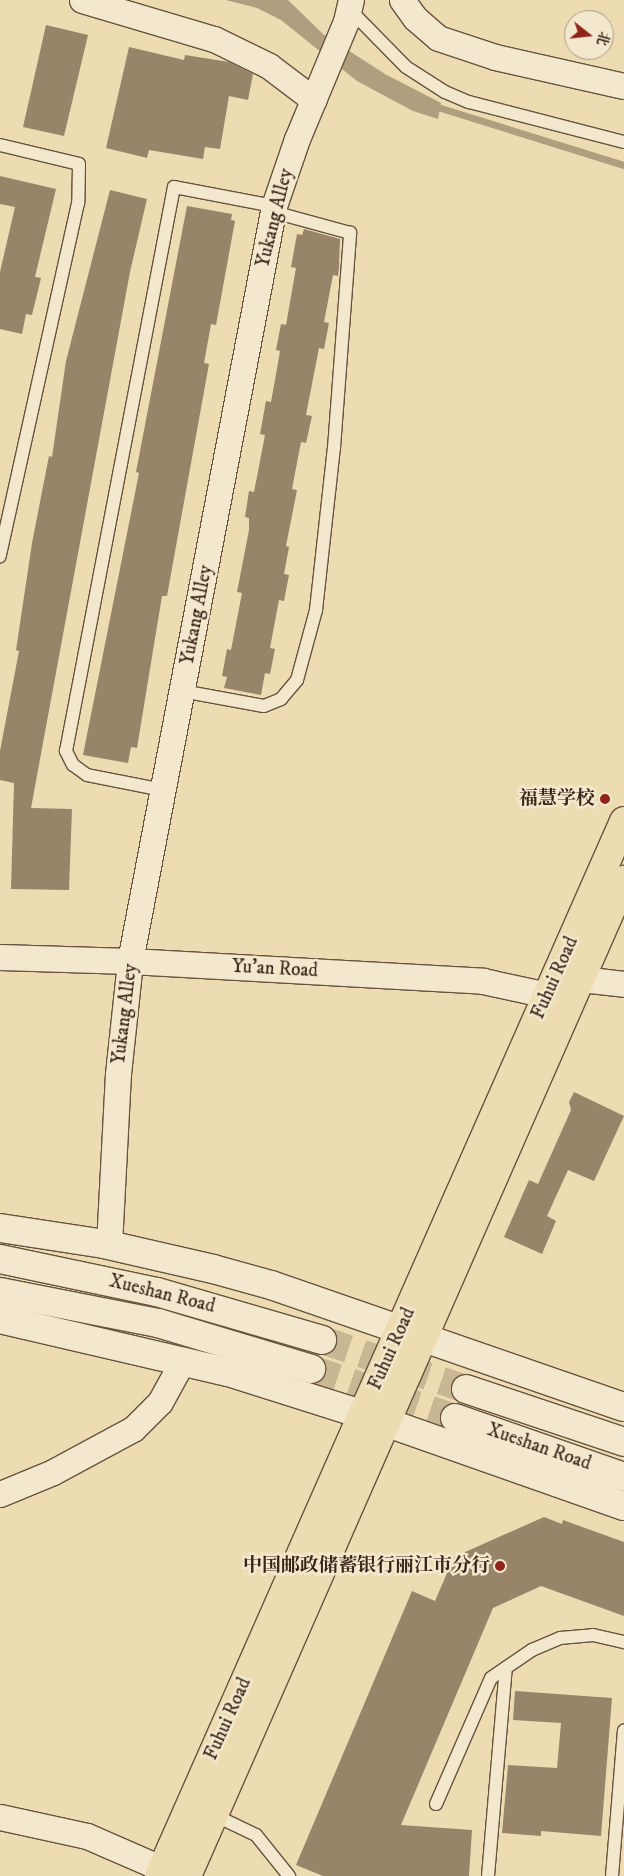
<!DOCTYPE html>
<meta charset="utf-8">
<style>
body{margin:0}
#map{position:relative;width:624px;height:1876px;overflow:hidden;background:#eddcb2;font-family:"IM FELL DW Pica","Noto Serif SC",serif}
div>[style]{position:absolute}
.water>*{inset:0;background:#b09e7e}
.stream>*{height:7px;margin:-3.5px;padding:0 3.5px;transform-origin:3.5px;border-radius:3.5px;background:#b09e7e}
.building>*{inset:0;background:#978469}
.secondary-tunnel>*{height:28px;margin-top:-14px;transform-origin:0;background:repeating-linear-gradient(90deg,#c9b793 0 28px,transparent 0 42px)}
.roads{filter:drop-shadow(1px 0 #67533f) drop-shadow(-1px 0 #67533f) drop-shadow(0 1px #67533f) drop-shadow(0 -1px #67533f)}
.service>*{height:12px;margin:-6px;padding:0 6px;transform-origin:6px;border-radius:6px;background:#f3e8cd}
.minor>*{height:25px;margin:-12.5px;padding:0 12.5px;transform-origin:12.5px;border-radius:12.5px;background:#f3e8cd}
.secondary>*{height:28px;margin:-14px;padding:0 14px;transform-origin:14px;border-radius:14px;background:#f3e8cd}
.primary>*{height:28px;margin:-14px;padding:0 14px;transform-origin:14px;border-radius:14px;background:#eddcb2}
.dots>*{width:14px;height:14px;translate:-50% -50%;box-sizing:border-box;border:2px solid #f3e8cd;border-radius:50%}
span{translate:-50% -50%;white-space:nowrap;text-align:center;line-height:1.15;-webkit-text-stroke:5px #f3e8cd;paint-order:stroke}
.street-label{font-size:19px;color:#3a2519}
.poi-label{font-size:19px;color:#3a2519;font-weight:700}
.right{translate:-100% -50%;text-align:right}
.north{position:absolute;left:564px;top:10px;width:50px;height:50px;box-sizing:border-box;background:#f3e8cd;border:1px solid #a99a85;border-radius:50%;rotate:106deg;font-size:14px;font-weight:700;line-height:20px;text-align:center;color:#3a2519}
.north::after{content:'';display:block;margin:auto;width:18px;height:22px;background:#8f2418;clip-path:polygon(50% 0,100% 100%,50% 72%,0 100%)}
</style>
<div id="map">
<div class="water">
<i style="clip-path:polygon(226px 0,288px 0,323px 34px,385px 74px,441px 103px,438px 119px,413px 111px,357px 81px,281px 20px,257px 8px)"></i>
</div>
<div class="stream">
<i style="left:431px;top:105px;width:202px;rotate:17.3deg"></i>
</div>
<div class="building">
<i style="clip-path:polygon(46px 25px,88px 35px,64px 136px,23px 127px)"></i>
<i style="clip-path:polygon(129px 47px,184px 60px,185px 55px,229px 62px,253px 74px,248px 100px,229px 96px,220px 149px,205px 147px,203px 159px,149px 150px,147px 158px,106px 148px)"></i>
<i style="clip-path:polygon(0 176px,56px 189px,35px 277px,41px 278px,32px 315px,26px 314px,22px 334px,0 329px,0 272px,15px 207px,0 204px)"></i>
<i style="clip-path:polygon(110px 190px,147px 199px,130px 272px,31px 808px,72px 809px,69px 890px,11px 889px,14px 783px,0 780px,0 751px,19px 651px,16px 650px,32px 543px,49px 456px,52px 457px,66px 361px)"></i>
<i style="clip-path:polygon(187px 206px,232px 214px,231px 220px,235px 221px,216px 325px,211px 324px,208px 341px,204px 363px,209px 364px,167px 596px,162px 596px,137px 748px,131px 747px,128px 763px,83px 755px,139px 473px,136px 472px)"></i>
<i style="clip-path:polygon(304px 229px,340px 239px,339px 268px,338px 276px,333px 275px,324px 322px,329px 323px,324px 349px,319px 348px,306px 415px,312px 416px,306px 443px,301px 442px,292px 489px,297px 490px,286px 546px,289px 547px,284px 574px,289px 575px,284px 601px,279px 600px,270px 648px,275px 649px,270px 674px,265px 673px,261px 695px,224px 688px,227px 677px,222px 676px,227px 649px,231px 650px,242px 593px,237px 592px,249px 530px,249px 518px,245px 517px,249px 491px,254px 492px,265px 435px,260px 434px,266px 401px,271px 402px,278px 363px,280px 351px,276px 350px,281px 324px,286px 325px,296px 268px,291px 267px,297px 234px,302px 235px)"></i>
<i style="clip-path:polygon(574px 1092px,624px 1116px,594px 1181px,568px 1170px,547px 1216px,556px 1221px,542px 1254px,504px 1237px,529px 1180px,538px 1184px,571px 1110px,569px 1102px)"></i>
<i style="clip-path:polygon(544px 1517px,562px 1524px,563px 1520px,624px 1542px,624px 1616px,541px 1586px,493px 1608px,401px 1825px,472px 1830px,469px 1876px,323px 1876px,296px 1865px,412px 1591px,435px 1601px,454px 1557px)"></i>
<i style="clip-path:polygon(515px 1691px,612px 1698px,601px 1836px,541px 1831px,541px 1836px,502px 1833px,508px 1765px,557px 1768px,561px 1723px,513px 1720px)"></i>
</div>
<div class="secondary-tunnel">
<i style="left:322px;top:1340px;width:152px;rotate:18.8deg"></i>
<i style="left:311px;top:1369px;width:152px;rotate:18.8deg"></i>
</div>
<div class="roads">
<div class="service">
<i style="left:349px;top:9px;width:81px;rotate:45.5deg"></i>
<i style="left:406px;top:67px;width:46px;rotate:32.7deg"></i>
<i style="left:445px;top:92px;width:26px;rotate:23deg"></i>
<i style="left:469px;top:102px;width:160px;rotate:14.5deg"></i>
<i style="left:0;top:145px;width:81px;rotate:13.5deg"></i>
<i style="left:79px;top:164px;width:39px;rotate:91deg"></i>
<i style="left:78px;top:203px;width:362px;rotate:102.5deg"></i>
<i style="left:182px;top:691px;width:83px;rotate:10.4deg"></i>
<i style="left:264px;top:706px;width:18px;rotate:-22deg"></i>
<i style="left:281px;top:699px;width:25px;rotate:-50deg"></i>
<i style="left:297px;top:680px;width:73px;rotate:-74.8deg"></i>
<i style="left:316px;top:610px;width:163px;rotate:-83.7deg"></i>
<i style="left:334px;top:448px;width:216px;rotate:-85.7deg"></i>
<i style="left:350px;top:233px;width:80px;rotate:-164.7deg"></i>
<i style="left:163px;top:790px;width:77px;rotate:-168.8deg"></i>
<i style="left:87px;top:775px;width:17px;rotate:-144deg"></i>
<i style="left:73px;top:765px;width:16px;rotate:-117deg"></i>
<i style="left:66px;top:751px;width:574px;rotate:-79.16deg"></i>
<i style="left:174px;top:187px;width:102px;rotate:10.8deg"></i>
<i style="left:436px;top:1804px;width:137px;rotate:-66.4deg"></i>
<i style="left:491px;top:1678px;width:50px;rotate:-34.3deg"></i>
<i style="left:532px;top:1650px;width:30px;rotate:-23deg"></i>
<i style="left:560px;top:1638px;width:33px;rotate:-5deg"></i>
<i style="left:593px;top:1635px;width:32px;rotate:13deg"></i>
<i style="left:212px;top:1814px;width:49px;rotate:25.5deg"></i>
<i style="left:256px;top:1835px;width:53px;rotate:51.2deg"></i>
<i style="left:488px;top:1876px;width:209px;rotate:-85.1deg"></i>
<i style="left:612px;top:1876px;width:146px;rotate:-85.3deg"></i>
</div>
<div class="minor">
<i style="left:82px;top:0;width:138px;rotate:16.5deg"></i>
<i style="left:214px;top:39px;width:61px;rotate:26.1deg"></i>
<i style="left:269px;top:66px;width:56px;rotate:37.1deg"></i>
<i style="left:402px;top:0;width:22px;rotate:54deg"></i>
<i style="left:415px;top:18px;width:30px;rotate:41deg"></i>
<i style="left:438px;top:38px;width:60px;rotate:18.4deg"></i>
<i style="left:495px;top:57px;width:132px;rotate:12.7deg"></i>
<i style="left:0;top:957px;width:130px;rotate:1.8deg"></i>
<i style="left:130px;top:961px;width:354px;rotate:3.2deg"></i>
<i style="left:483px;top:981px;width:66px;rotate:12.2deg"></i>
<i style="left:581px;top:979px;width:43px;rotate:6.6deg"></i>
<i style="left:109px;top:1245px;width:171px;rotate:-87deg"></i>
<i style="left:118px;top:1074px;width:114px;rotate:-83.9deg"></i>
<i style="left:130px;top:961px;width:769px;rotate:-79.2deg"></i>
<i style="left:274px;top:206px;width:71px;rotate:-71.1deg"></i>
<i style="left:297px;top:139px;width:128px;rotate:-67.4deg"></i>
<i style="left:346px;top:21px;width:22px;rotate:-77deg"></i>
<i style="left:0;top:1494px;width:57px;rotate:-22.5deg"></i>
<i style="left:53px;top:1472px;width:91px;rotate:-28.3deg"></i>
<i style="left:133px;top:1429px;width:38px;rotate:-45deg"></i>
<i style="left:160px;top:1402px;width:48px;rotate:-61.3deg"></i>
<i style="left:0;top:1817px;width:89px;rotate:12.3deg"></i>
<i style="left:87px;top:1836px;width:83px;rotate:23.5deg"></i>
</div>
<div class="secondary">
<i style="left:0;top:1228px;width:105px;rotate:8.7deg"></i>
<i style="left:104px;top:1244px;width:112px;rotate:12.9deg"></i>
<i style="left:213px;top:1269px;width:60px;rotate:15.4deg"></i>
<i style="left:271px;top:1285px;width:373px;rotate:19.1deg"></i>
<i style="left:0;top:1259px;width:160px;rotate:11.9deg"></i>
<i style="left:157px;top:1292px;width:172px;rotate:16.2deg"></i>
<i style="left:0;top:1292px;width:161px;rotate:11.1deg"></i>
<i style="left:158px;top:1323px;width:160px;rotate:16.7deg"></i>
<i style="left:0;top:1319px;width:234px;rotate:13.1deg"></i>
<i style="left:228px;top:1372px;width:150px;rotate:17.5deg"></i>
<i style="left:371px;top:1417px;width:268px;rotate:19.4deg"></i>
<i style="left:466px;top:1389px;width:167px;rotate:18.5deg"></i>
<i style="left:455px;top:1418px;width:179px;rotate:19.2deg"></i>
</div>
<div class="primary">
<i style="left:159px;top:1876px;width:1153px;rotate:-66.21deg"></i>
<i style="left:187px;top:1876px;width:1088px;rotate:-66.31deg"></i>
</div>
</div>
<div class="dots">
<i style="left:605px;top:799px;background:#8f2418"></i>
<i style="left:500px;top:1566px;background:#8f2418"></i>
</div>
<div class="street-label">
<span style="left:275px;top:218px;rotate:-76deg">Yukang Alley</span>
<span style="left:197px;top:615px;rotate:-79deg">Yukang Alley</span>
<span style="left:275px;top:969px;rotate:3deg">Yu'an Road</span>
<span style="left:555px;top:978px;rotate:-66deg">Fuhui Road</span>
<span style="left:125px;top:1014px;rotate:-83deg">Yukang Alley</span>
<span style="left:162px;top:1294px;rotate:14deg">Xueshan Road</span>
<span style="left:392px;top:1349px;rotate:-66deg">Fuhui Road</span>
<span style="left:539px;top:1447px;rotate:19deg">Xueshan Road</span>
<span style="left:228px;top:1719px;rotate:-66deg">Fuhui Road</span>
</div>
<div class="poi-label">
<span class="right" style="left:595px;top:799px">福慧学校</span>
<span class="right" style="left:490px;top:1566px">中国邮政储蓄银行丽江市分行</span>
</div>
<div class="north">北</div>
</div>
